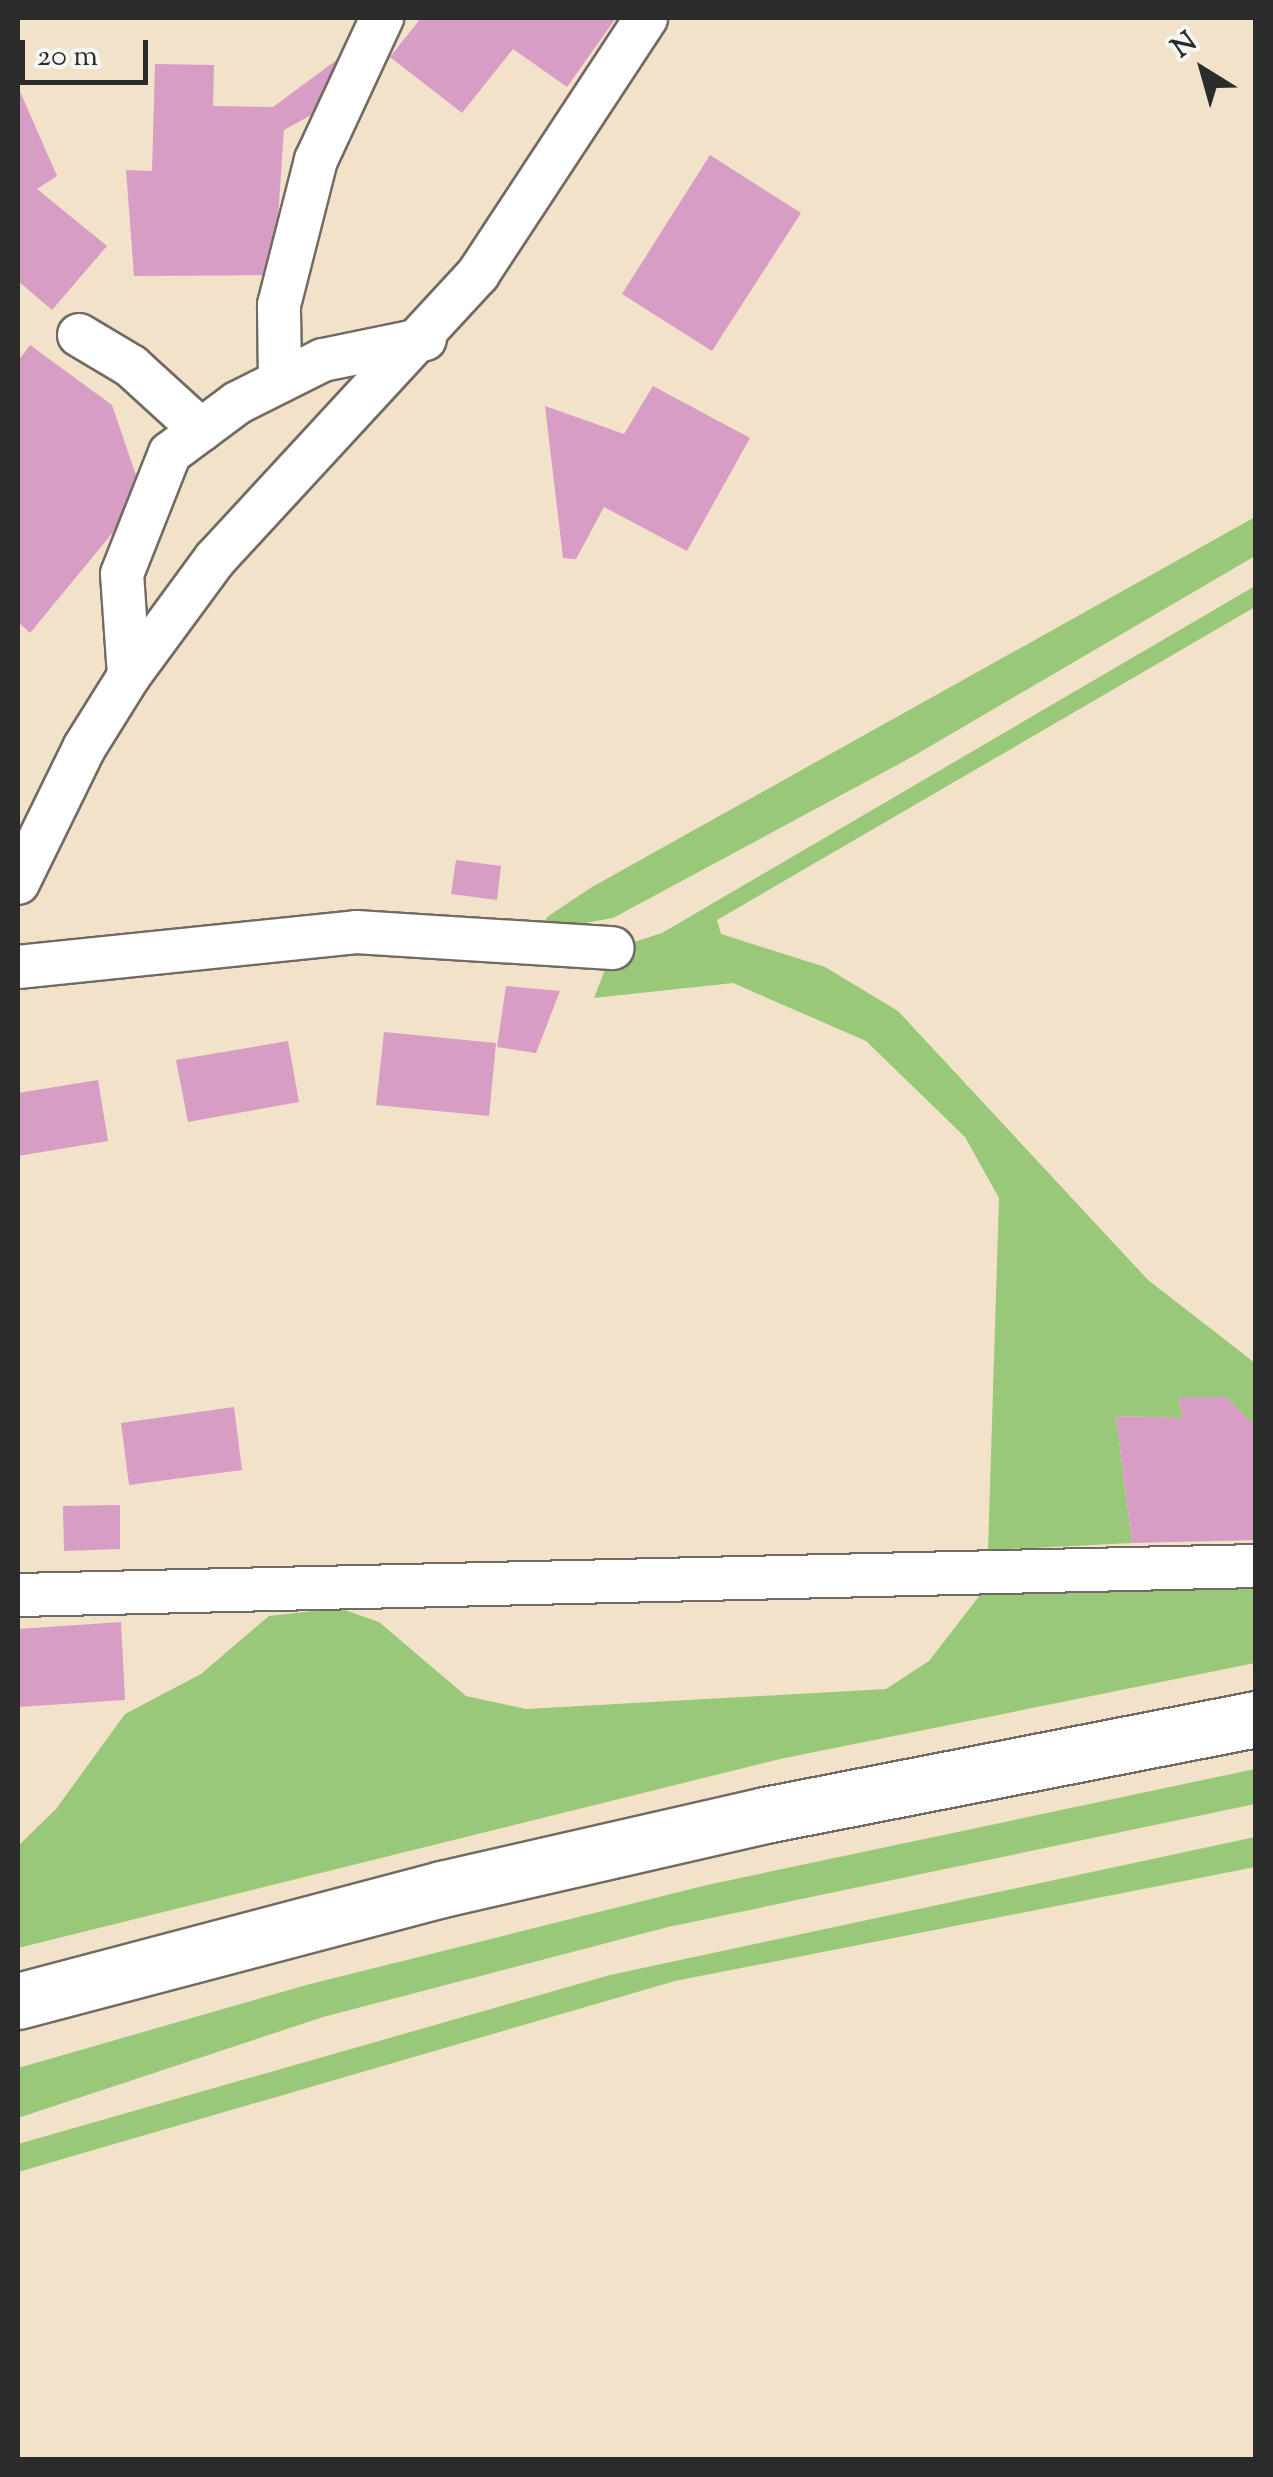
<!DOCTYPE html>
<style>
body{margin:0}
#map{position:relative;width:1273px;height:2477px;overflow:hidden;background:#f2e2ca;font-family:"Sorts Mill Goudy",serif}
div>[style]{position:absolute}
.green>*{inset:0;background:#99c978}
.building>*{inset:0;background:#d79dc5}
.roads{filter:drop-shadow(2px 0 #716b63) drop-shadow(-2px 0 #716b63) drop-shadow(0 2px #716b63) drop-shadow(0 -2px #716b63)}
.minor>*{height:42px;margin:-21px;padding:0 21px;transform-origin:21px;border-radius:21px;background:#fff}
.major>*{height:55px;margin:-27.5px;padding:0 27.5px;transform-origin:27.5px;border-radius:27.5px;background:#fff}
span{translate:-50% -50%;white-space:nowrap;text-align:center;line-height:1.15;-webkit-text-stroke:10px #f6f6f2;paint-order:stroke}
.frame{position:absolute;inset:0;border:20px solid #2b2b2b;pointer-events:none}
.north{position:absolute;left:1153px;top:20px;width:100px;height:100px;-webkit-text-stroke:8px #f6f6f2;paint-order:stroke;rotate:323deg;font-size:28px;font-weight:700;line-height:40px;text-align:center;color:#2b2b2b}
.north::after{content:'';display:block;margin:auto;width:35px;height:45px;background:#2b2b2b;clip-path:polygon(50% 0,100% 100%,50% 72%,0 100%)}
.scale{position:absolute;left:20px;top:40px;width:128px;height:45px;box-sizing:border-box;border:5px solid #2b2b2b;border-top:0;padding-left:12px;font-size:30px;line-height:35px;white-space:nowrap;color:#2b2b2b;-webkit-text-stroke:8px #f6f6f2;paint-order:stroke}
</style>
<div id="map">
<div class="green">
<i style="clip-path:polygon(1255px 517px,1255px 556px,910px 758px,613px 918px,540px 931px,547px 917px,592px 887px)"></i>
<i style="clip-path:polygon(1255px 586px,1255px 607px,717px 920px,721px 934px,825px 967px,898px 1011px,1148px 1280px,1255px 1363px,1255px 1427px,1179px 1397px,1182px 1418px,1116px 1416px,1132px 1543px,988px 1550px,999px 1198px,965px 1137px,866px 1041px,733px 983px,594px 998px,606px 967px,594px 955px,662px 933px)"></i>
<i style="clip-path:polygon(1255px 1586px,1255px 1663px,780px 1759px,18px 1948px,18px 1846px,56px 1809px,125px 1714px,201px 1674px,269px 1616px,339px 1608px,379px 1622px,466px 1696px,526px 1709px,886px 1689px,929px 1661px,980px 1595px)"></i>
<i style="clip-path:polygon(1255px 1769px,1255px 1804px,668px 1927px,323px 2017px,18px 2118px,18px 2068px,310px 1984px,707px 1885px)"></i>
<i style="clip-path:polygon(1255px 1837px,1255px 1867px,675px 1981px,18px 2172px,18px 2144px,610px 1975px)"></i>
</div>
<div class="building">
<i style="clip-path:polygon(421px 18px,616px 18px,567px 87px,513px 49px,462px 113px,390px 57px)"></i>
<i style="clip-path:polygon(346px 53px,342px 98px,284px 130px,274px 275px,134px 276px,126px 170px,152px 171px,155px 64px,214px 65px,213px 106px,273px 107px)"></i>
<i style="clip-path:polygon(18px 87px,57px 176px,37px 189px,107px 246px,52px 310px,18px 281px)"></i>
<i style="clip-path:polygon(710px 155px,801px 213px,712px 351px,622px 294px)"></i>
<i style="clip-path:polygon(30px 345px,112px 405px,143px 496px,30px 633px,18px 622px,18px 361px)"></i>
<i style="clip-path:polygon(653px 386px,750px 438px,687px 551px,604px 507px,576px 559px,563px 558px,545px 406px,624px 434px)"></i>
<i style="clip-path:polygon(456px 860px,501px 866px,497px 900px,451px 894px)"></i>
<i style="clip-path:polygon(506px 986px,560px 991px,536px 1053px,497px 1047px)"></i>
<i style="clip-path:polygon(384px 1032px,496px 1043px,489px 1116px,376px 1105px)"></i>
<i style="clip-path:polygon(288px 1041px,299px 1102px,188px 1122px,176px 1060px)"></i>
<i style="clip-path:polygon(98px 1080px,108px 1141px,18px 1156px,18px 1093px)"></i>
<i style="clip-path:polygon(1179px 1397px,1226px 1397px,1256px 1427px,1256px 1540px,1132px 1543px,1116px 1416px,1182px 1418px)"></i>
<i style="clip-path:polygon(234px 1407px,242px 1470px,129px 1485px,121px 1423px)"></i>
<i style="clip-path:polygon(120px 1505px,120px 1549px,64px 1551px,63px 1506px)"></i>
<i style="clip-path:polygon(121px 1622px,125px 1700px,18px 1707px,18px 1629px)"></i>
</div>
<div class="roads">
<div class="minor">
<i style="left:79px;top:335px;width:61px;rotate:30.8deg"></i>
<i style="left:131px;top:366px;width:95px;rotate:42.4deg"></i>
<i style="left:280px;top:381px;width:76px;rotate:-90.8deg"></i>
<i style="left:279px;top:305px;width:150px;rotate:-75.7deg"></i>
<i style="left:316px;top:160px;width:157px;rotate:-65.1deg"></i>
<i style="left:129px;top:676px;width:102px;rotate:-93.9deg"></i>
<i style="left:122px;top:574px;width:130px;rotate:-68.4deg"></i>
<i style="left:170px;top:453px;width:84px;rotate:-36.7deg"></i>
<i style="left:237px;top:403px;width:96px;rotate:-26.6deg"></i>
<i style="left:323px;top:360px;width:104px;rotate:-11.6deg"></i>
<i style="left:18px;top:883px;width:150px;rotate:-63.9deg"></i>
<i style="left:84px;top:748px;width:85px;rotate:-58deg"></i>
<i style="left:129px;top:676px;width:145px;rotate:-53.7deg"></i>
<i style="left:215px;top:559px;width:388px;rotate:-47.3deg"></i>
<i style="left:478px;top:274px;width:306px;rotate:-56.7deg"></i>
<i style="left:18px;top:967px;width:340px;rotate:-5.9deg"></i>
<i style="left:356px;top:932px;width:257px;rotate:3.6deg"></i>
<i style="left:18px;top:1595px;width:1238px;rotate:-1.34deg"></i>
</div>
<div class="major">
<i style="left:18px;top:2001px;width:439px;rotate:-14.8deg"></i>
<i style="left:442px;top:1889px;width:331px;rotate:-12.9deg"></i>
<i style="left:765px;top:1815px;width:500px;rotate:-11.06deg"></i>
</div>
</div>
<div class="frame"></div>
<div class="north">N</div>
<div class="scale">20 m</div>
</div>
